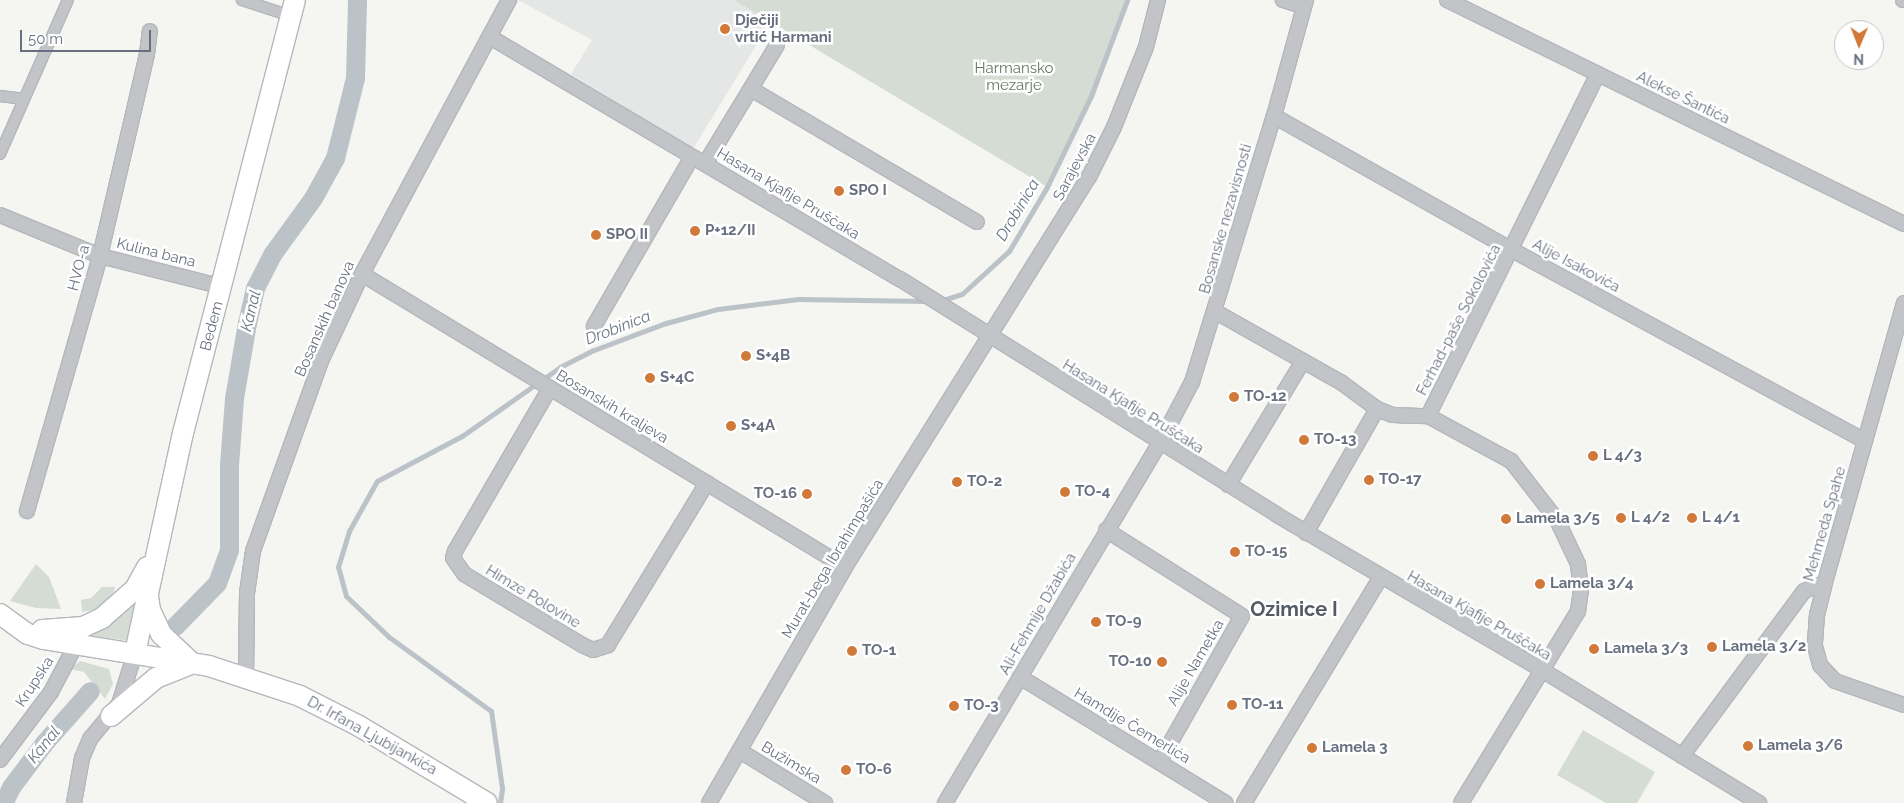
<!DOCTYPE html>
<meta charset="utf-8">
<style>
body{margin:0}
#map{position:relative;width:1904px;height:803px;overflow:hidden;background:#f5f5f2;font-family:Raleway,sans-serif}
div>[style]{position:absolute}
.built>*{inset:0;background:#e5e6e6}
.green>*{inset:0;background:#d5dcd4}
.stream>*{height:5px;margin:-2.5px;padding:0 2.5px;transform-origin:2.5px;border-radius:2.5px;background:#bbc2c8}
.canal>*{height:19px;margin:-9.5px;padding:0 9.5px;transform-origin:9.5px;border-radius:9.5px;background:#bbc2c8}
.roads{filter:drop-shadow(1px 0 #b4b7bc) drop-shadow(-1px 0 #b4b7bc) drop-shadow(0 1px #b4b7bc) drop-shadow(0 -1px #b4b7bc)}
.pedestrian>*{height:10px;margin:-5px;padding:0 5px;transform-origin:5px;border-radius:5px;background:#c2c4c7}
.minor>*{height:14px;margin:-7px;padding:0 7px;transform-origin:7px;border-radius:7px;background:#c2c4c7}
.secondary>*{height:20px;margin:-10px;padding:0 10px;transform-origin:10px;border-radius:10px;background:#fff}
.dots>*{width:14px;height:14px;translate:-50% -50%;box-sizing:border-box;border:2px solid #fff;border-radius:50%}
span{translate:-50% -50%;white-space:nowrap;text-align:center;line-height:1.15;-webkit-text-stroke:5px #fff;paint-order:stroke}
.poi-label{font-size:15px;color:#687080;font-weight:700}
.left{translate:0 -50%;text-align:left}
.right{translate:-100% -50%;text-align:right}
.park-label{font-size:15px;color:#667866}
.street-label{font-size:15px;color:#687080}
.water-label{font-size:16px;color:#697784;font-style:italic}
.district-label{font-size:20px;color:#555b66;font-weight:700}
.north{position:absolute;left:1834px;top:20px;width:50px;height:50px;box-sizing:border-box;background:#fff;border:1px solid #c3c6cc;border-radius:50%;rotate:181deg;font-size:14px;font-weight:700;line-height:20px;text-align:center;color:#687080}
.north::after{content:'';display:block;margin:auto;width:18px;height:22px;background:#d07938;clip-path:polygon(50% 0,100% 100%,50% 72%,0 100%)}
.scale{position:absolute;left:20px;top:30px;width:131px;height:22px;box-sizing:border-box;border:2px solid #687080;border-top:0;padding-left:6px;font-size:15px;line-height:18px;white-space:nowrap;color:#687080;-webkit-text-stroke:4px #fff;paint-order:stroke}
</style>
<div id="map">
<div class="built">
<i style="clip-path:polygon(518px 0,734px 0,771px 21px,693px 149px,571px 74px,592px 40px)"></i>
</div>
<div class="green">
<i style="clip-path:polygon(734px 0,1127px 0,1091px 96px,1047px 187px)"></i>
<i style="clip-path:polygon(36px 564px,49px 577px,61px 609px,36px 608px,10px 601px)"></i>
<i style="clip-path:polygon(102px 587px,115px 587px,113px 595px,94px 610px,82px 612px,81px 600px,91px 598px)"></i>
<i style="clip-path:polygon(138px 597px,131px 641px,85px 635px,109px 624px,125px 613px)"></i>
<i style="clip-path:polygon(80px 661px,109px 669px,113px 684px,105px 699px,84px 672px,70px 669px)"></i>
<i style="clip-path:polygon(1583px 730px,1655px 772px,1637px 803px,1606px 803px,1557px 775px)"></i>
</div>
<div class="stream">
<i style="left:940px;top:301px;width:23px;rotate:-18deg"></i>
<i style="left:962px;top:294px;width:64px;rotate:-42.5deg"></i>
<i style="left:1009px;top:251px;width:74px;rotate:-59.3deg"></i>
<i style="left:1047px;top:187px;width:101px;rotate:-64.2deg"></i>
<i style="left:1091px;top:96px;width:103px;rotate:-69.4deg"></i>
<i style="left:500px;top:803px;width:15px;rotate:-82deg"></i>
<i style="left:502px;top:788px;width:78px;rotate:-98.1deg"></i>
<i style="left:491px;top:711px;width:126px;rotate:-144deg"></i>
<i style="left:389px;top:637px;width:59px;rotate:-136.4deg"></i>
<i style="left:346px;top:596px;width:30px;rotate:-105deg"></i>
<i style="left:338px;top:567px;width:38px;rotate:-73deg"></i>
<i style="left:349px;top:531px;width:57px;rotate:-60.8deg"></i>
<i style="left:377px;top:481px;width:96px;rotate:-27.9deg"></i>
<i style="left:462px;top:436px;width:120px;rotate:-35.1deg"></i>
<i style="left:560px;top:367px;width:38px;rotate:-27deg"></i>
<i style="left:594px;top:350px;width:77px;rotate:-20.6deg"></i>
<i style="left:666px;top:323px;width:54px;rotate:-15.1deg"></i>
<i style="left:718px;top:309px;width:81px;rotate:-7.1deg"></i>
<i style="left:798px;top:299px;width:129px;rotate:0.9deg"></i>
</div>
<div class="canal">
<i style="left:175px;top:626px;width:60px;rotate:-45.7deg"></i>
<i style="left:217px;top:583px;width:35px;rotate:-70deg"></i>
<i style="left:229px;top:550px;width:85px;rotate:-90deg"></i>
<i style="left:229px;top:465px;width:67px;rotate:-85.7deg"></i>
<i style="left:234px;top:398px;width:76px;rotate:-80.2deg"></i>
<i style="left:247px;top:323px;width:36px;rotate:-77deg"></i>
<i style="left:255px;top:288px;width:39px;rotate:-63deg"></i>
<i style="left:273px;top:253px;width:68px;rotate:-54deg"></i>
<i style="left:313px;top:198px;width:46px;rotate:-61.2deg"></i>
<i style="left:335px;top:158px;width:82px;rotate:-76deg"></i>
<i style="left:355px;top:78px;width:78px;rotate:-88.5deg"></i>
<i style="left:3px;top:803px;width:18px;rotate:-63deg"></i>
<i style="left:11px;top:787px;width:55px;rotate:-53.1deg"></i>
<i style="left:44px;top:743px;width:69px;rotate:-48.5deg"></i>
</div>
<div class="roads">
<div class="pedestrian">
<i style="left:242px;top:0;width:52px;rotate:18.1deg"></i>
<i style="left:0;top:96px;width:23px;rotate:7deg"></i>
<i style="left:0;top:154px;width:168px;rotate:-66.2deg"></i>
</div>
<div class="minor">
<i style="left:1283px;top:0;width:22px;rotate:18deg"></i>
<i style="left:1447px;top:0;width:509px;rotate:26.11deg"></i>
<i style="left:1903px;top:0;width:1px"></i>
<i style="left:490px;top:37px;width:476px;rotate:30.6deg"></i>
<i style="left:900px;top:279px;width:445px;rotate:32deg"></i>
<i style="left:1277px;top:515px;width:307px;rotate:30.3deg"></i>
<i style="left:1542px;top:670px;width:255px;rotate:31.5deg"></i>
<i style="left:751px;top:89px;width:262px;rotate:30.5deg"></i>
<i style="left:1274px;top:116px;width:273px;rotate:29.4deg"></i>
<i style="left:1512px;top:250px;width:401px;rotate:28.4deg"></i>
<i style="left:705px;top:164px;width:139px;rotate:-58.8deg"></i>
<i style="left:0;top:215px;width:108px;rotate:22.3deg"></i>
<i style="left:100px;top:256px;width:127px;rotate:14.1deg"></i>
<i style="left:362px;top:274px;width:565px;rotate:31.24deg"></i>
<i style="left:1904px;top:303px;width:291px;rotate:105.8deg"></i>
<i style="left:1825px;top:583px;width:32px;rotate:104deg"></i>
<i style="left:1817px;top:614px;width:32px;rotate:94deg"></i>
<i style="left:1815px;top:646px;width:20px;rotate:75deg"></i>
<i style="left:1820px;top:665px;width:22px;rotate:47deg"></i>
<i style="left:1835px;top:681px;width:73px;rotate:19.2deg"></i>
<i style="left:1216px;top:312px;width:145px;rotate:29.4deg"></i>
<i style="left:1342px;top:383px;width:44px;rotate:36.6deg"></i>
<i style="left:1377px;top:409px;width:17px;rotate:21deg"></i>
<i style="left:1393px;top:415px;width:35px;rotate:2deg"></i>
<i style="left:594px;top:326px;width:195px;rotate:-59.9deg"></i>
<i style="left:550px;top:388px;width:189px;rotate:120.2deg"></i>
<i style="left:455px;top:551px;width:7px;rotate:106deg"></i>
<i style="left:453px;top:558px;width:19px;rotate:55deg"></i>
<i style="left:464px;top:574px;width:138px;rotate:31deg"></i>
<i style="left:582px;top:645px;width:12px;rotate:24deg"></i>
<i style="left:593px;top:650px;width:16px;rotate:-18deg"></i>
<i style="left:608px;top:645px;width:190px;rotate:-58.6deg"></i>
<i style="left:1228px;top:485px;width:145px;rotate:-58.8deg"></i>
<i style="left:27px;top:511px;width:265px;rotate:-74deg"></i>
<i style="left:100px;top:256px;width:207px;rotate:-76.9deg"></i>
<i style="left:147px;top:54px;width:23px;rotate:-83deg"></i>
<i style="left:1106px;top:530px;width:161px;rotate:32.3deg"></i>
<i style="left:1242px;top:616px;width:167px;rotate:119.5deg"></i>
<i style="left:1306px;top:533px;width:143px;rotate:-60.2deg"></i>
<i style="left:246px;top:676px;width:83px;rotate:-89.3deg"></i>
<i style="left:247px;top:593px;width:42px;rotate:-81.9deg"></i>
<i style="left:253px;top:551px;width:202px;rotate:-70.3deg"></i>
<i style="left:321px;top:361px;width:96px;rotate:-64.8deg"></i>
<i style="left:362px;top:274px;width:311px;rotate:-61.8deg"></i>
<i style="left:1020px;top:677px;width:241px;rotate:31.5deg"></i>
<i style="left:740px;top:751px;width:100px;rotate:31.5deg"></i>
<i style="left:1682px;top:756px;width:205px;rotate:-53.5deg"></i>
<i style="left:1804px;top:591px;width:22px;rotate:-21deg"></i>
<i style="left:0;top:760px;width:85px;rotate:-53.1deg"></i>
<i style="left:51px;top:692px;width:62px;rotate:-62.2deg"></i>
<i style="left:74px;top:803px;width:46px;rotate:-79.9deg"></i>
<i style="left:82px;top:758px;width:21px;rotate:-67deg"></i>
<i style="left:90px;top:739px;width:45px;rotate:-50.4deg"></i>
<i style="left:119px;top:704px;width:53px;rotate:-72.6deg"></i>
<i style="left:709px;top:803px;width:272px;rotate:-60deg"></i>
<i style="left:845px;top:567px;width:460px;rotate:-58deg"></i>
<i style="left:1089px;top:177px;width:56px;rotate:-63.4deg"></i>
<i style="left:1114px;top:127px;width:86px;rotate:-68.2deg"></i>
<i style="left:1146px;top:47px;width:49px;rotate:-75.7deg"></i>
<i style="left:945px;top:803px;width:422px;rotate:-59.2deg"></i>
<i style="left:1161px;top:441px;width:67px;rotate:-62.3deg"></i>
<i style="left:1192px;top:382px;width:278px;rotate:-72.9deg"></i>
<i style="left:1274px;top:116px;width:120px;rotate:-74.6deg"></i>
<i style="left:1244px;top:803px;width:264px;rotate:-58.8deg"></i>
<i style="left:1461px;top:803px;width:225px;rotate:-58.6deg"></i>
<i style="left:1578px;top:611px;width:22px;rotate:-82deg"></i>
<i style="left:1581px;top:589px;width:25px;rotate:-97deg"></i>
<i style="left:1578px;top:564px;width:49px;rotate:-115.5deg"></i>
<i style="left:1557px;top:520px;width:75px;rotate:-127.9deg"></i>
<i style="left:1511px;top:461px;width:94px;rotate:-151.5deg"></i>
<i style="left:1428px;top:416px;width:382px;rotate:-63.6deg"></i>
</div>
<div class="secondary">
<i style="left:148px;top:596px;width:14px;rotate:82deg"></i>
<i style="left:150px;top:610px;width:26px;rotate:65deg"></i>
<i style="left:161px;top:634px;width:42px;rotate:43.1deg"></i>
<i style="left:0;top:614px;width:34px;rotate:36deg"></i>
<i style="left:28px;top:634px;width:16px;rotate:18deg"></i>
<i style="left:43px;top:639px;width:168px;rotate:9.2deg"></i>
<i style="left:209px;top:666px;width:96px;rotate:18.2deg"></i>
<i style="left:300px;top:696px;width:66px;rotate:27deg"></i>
<i style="left:359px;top:726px;width:149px;rotate:31deg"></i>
<i style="left:42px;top:630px;width:41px;rotate:-4.2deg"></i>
<i style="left:83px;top:627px;width:21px;rotate:-25deg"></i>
<i style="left:102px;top:618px;width:44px;rotate:-41.3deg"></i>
<i style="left:135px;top:589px;width:25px;rotate:-61deg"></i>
<i style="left:135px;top:653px;width:225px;rotate:-77.7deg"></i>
<i style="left:183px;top:433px;width:447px;rotate:-75.5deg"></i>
<i style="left:111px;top:716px;width:59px;rotate:-40.2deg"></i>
<i style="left:156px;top:678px;width:37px;rotate:-22deg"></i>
</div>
</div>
<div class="dots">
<i style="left:725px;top:29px;background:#d07938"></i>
<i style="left:839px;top:191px;background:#d07938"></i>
<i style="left:695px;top:231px;background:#d07938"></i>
<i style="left:596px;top:235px;background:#d07938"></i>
<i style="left:746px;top:356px;background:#d07938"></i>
<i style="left:650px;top:378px;background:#d07938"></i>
<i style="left:1234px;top:397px;background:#d07938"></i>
<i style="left:731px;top:426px;background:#d07938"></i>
<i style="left:1304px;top:440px;background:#d07938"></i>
<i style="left:1593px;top:456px;background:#d07938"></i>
<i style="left:1369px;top:480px;background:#d07938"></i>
<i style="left:957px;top:482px;background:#d07938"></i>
<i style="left:1065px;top:492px;background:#d07938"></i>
<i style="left:807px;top:494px;background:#d07938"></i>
<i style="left:1621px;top:518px;background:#d07938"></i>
<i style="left:1692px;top:518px;background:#d07938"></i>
<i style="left:1506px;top:519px;background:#d07938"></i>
<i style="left:1235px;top:552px;background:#d07938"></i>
<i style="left:1540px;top:584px;background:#d07938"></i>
<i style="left:1096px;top:622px;background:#d07938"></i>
<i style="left:1712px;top:647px;background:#d07938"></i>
<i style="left:1594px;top:649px;background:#d07938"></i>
<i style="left:852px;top:651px;background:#d07938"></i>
<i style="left:1162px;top:662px;background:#d07938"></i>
<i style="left:1232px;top:705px;background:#d07938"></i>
<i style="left:954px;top:706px;background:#d07938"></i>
<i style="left:1748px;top:746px;background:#d07938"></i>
<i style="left:1312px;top:748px;background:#d07938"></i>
<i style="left:846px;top:770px;background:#d07938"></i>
</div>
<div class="poi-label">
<span class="left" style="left:735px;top:29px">Dječiji<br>vrtić Harmani</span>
<span class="left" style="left:849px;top:191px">SPO I</span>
<span class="left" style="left:705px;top:231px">P+12/II</span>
<span class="left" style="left:606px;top:235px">SPO II</span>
<span class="left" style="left:756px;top:356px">S+4B</span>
<span class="left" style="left:660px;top:378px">S+4C</span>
<span class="left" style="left:1244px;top:397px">TO-12</span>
<span class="left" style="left:741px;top:426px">S+4A</span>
<span class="left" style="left:1314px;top:440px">TO-13</span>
<span class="left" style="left:1603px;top:456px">L 4/3</span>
<span class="left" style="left:1379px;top:480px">TO-17</span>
<span class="left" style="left:967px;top:482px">TO-2</span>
<span class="left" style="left:1075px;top:492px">TO-4</span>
<span class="right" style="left:797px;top:494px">TO-16</span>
<span class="left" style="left:1631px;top:518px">L 4/2</span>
<span class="left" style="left:1702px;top:518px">L 4/1</span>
<span class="left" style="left:1516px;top:519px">Lamela 3/5</span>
<span class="left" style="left:1245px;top:552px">TO-15</span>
<span class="left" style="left:1550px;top:584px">Lamela 3/4</span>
<span class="left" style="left:1106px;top:622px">TO-9</span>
<span class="left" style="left:1722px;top:647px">Lamela 3/2</span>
<span class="left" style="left:1604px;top:649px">Lamela 3/3</span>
<span class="left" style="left:862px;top:651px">TO-1</span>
<span class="right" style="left:1152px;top:662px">TO-10</span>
<span class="left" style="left:1242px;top:705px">TO-11</span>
<span class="left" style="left:964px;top:706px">TO-3</span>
<span class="left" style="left:1758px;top:746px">Lamela 3/6</span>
<span class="left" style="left:1322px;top:748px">Lamela 3</span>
<span class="left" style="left:856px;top:770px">TO-6</span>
</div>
<div class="park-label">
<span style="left:1014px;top:77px">Harmansko<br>mezarje</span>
</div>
<div class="street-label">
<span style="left:1683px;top:98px;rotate:26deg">Alekse Šantića</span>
<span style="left:1075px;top:167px;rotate:-62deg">Sarajevska</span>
<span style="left:788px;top:194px;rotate:31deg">Hasana Kjafije Pruščaka</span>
<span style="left:1226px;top:219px;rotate:-74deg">Bosanske nezavisnosti</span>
<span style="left:156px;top:253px;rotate:14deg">Kulina bana</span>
<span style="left:1576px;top:266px;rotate:28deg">Alije Isakovića</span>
<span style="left:79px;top:268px;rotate:-75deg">HVO-a</span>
<span style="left:325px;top:319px;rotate:-66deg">Bosanskih banova</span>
<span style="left:1459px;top:320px;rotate:-63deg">Ferhad-paše Sokolovića</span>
<span style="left:212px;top:326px;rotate:-75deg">Bedem</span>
<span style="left:612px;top:407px;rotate:31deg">Bosanskih kraljeva</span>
<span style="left:1133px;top:407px;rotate:32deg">Hasana Kjafije Pruščaka</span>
<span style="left:1825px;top:524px;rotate:-74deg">Mehmeda Spahe</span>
<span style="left:833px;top:559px;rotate:-59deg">Murat-bega Ibrahimpašića</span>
<span style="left:533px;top:597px;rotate:31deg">Himze Polovine</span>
<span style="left:1038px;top:614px;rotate:-60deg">Ali-Fehmije Džabića</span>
<span style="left:1479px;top:616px;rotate:30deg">Hasana Kjafije Pruščaka</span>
<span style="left:1196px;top:663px;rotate:-60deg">Alije Nametka</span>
<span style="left:35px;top:682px;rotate:-57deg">Krupska</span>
<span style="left:1132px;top:726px;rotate:31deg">Hamdije Čemerlića</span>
<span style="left:372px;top:736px;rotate:29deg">Dr. Irfana Ljubijankića</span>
<span style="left:791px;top:763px;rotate:31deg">Bužimska</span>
</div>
<div class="water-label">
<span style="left:1018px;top:210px;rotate:-59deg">Drobinica</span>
<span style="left:251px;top:311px;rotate:-76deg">Kanal</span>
<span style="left:618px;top:328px;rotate:-21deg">Drobinica</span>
<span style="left:44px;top:745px;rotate:-51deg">Kanal</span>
</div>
<div class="district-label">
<span style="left:1294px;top:609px">Ozimice I</span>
</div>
<div class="north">N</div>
<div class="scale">50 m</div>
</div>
